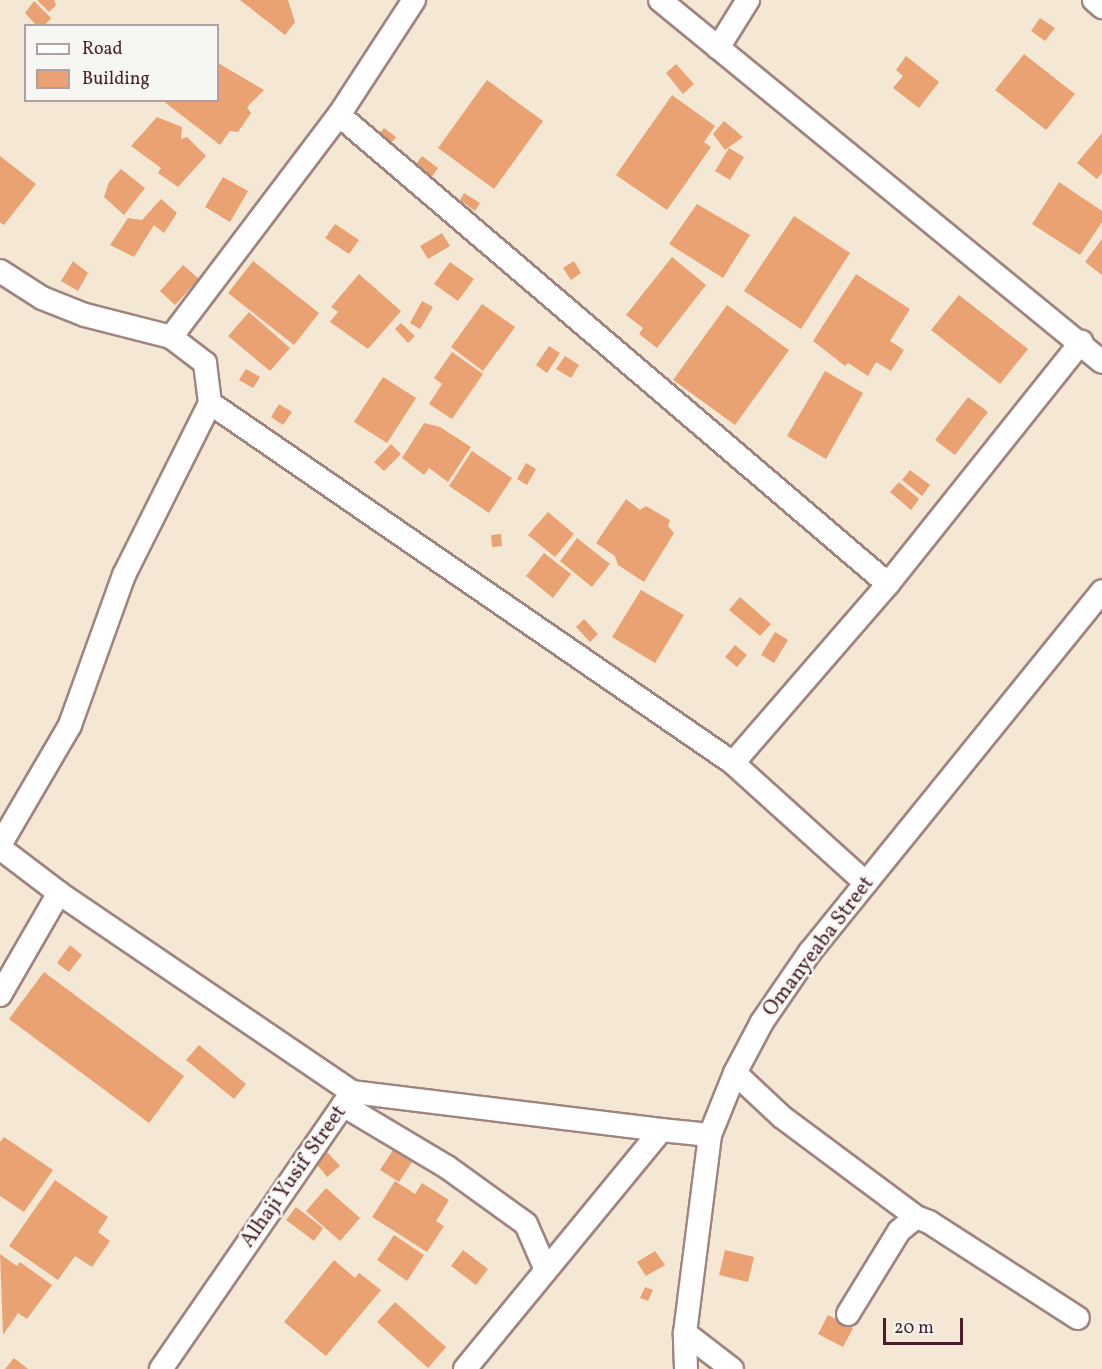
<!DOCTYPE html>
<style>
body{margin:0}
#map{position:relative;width:1102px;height:1369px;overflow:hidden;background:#f4e8d5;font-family:Vollkorn,serif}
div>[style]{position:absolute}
.building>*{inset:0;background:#eaa273}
.roads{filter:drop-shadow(2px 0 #9f8480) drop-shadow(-2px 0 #9f8480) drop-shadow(0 2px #9f8480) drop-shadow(0 -2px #9f8480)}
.street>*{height:22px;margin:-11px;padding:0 11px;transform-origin:11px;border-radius:11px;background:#fff}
span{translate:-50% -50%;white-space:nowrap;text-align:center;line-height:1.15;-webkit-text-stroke:5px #f6f6f2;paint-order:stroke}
.street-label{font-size:21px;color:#4a1f2b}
.legend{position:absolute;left:24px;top:24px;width:195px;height:78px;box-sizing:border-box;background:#f6f6f2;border:2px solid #b1a0a2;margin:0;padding:8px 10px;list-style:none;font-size:18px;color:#4a1f2b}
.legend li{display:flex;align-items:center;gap:12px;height:30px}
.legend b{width:30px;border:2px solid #b1a0a2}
.scale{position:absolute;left:883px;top:1318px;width:80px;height:27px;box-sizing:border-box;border:3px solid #4a1f2b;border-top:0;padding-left:8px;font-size:18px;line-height:21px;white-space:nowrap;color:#4a1f2b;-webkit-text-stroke:4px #f6f6f2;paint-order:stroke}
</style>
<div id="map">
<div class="building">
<i style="clip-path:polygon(37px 0,54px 0,56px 5px,49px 12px)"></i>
<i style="clip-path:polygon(240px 0,288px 0,295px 22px,285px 35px)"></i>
<i style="clip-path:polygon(34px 1px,51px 18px,44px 26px,37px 26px,25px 13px)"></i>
<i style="clip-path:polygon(1040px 18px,1055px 28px,1045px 41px,1031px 31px)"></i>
<i style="clip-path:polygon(1024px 54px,1075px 94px,1046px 130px,995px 90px)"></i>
<i style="clip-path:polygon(906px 56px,939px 82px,919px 108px,893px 88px,903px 76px,896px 70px)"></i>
<i style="clip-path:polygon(218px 63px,264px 90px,247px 107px,251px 113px,238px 132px,230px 131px,220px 145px,162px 100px,218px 100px)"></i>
<i style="clip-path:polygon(676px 64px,694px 84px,683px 94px,666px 73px)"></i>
<i style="clip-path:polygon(487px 80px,543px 121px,494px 189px,438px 148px)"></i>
<i style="clip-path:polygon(672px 95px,715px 126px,704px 142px,711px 147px,667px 210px,616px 175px)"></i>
<i style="clip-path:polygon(157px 117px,182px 127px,181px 139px,187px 137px,206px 156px,178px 187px,158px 173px,161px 168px,131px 146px)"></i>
<i style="clip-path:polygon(724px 121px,743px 137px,725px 150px,713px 134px)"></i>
<i style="clip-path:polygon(384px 128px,396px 137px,385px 151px,373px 142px)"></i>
<i style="clip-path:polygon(1102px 133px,1102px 173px,1097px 179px,1077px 163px)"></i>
<i style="clip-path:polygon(729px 148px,744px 157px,730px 180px,715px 171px)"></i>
<i style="clip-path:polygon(0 156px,36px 184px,4px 225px,0 222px)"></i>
<i style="clip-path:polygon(422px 156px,438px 168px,428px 182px,411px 171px)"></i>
<i style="clip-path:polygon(121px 169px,145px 188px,124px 215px,104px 197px,109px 182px)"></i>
<i style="clip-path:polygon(223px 177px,248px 191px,230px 222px,205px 207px)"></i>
<i style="clip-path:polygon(1059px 182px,1102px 211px,1102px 222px,1080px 255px,1032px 224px)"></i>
<i style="clip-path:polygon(464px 193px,480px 203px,475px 211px,460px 200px)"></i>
<i style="clip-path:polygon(161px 199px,177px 213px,164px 233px,154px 225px,134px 257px,110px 245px,128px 218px,142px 220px)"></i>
<i style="clip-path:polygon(697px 204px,750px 235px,723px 278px,669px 244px)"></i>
<i style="clip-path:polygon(794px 216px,850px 253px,801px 329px,744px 291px)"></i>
<i style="clip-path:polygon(335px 224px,359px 240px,349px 254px,325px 238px)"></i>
<i style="clip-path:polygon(442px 233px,450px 246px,428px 259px,420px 246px)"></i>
<i style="clip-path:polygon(1102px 239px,1102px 275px,1085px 262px)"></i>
<i style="clip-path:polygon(672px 257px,706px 285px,657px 348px,639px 334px,643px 328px,626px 315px)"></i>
<i style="clip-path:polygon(73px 261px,88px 273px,78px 291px,61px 281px)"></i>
<i style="clip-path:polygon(253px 261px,319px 313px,294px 345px,228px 293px)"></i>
<i style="clip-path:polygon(574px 261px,581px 273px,571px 280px,563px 268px)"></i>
<i style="clip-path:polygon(450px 262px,474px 279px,458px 301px,434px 284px)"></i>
<i style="clip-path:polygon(183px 265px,199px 279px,175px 305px,160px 291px)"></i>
<i style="clip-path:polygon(359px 274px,401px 311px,368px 349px,330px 322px,338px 312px,331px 307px)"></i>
<i style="clip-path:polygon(856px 274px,910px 309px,890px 341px,904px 350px,891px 371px,876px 362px,868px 376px,848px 363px,845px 366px,813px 341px)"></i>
<i style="clip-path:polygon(959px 295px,1028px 349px,1000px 384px,931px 330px)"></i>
<i style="clip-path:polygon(422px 301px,433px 307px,420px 329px,410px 323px)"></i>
<i style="clip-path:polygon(482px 304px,515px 327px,483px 371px,451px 347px)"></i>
<i style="clip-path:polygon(727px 305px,789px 350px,735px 425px,673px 380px)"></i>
<i style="clip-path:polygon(249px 312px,290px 348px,270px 371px,228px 336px)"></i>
<i style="clip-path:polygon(401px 323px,415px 336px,408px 343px,395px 329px)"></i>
<i style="clip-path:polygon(549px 346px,560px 353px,547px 373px,536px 365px)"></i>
<i style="clip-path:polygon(452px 352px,483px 374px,452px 419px,429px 404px,442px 384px,434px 378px)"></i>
<i style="clip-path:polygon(565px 356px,579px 365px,571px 378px,556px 369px)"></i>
<i style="clip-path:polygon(246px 369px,260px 377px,253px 388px,239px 380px)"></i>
<i style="clip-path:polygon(825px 371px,863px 393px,826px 459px,787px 436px)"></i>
<i style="clip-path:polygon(383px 377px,416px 398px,387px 443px,354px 422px)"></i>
<i style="clip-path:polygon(968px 397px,988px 412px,955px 455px,935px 440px)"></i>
<i style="clip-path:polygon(279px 404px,292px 412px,283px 425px,271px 417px)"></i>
<i style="clip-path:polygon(424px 423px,440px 427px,471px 447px,448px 482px,429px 468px,424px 475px,402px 458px)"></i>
<i style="clip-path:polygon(391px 444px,401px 454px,384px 471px,374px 462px)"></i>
<i style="clip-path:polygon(472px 451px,512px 478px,489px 513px,449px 486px)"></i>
<i style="clip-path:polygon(526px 463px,536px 469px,527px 485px,517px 479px)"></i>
<i style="clip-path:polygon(910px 470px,930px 485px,922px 496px,902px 480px)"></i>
<i style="clip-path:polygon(899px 482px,919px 499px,911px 510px,890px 492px)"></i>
<i style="clip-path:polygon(626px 499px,640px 510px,646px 506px,670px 520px,668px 526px,674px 533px,644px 582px,618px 565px,615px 556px,596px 543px)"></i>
<i style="clip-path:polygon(548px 512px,574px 534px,555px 557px,528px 535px)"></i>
<i style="clip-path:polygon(501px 534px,502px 546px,492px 547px,491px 535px)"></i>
<i style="clip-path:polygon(577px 538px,610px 564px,592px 587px,560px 561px)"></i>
<i style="clip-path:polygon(544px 553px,571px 574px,553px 598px,526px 576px)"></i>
<i style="clip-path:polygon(641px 590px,684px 615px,655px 663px,612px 637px)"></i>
<i style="clip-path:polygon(740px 597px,771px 624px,760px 636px,729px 610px)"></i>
<i style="clip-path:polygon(584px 619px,598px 634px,590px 642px,576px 627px)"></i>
<i style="clip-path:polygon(775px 632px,788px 640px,774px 663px,761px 655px)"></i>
<i style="clip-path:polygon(735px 645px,747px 655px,737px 667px,725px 657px)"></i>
<i style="clip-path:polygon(70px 945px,82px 955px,69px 972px,57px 963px)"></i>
<i style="clip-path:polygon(44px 972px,184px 1076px,149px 1123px,9px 1019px)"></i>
<i style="clip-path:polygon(199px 1045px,246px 1084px,234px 1099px,186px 1060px)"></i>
<i style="clip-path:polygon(4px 1137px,53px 1170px,24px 1212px,0 1196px,0 1142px)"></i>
<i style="clip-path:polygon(393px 1150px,412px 1162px,399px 1182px,380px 1170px)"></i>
<i style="clip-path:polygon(327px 1152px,340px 1166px,327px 1177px,315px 1162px)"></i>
<i style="clip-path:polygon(55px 1180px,108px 1217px,98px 1232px,110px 1241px,92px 1267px,75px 1256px,58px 1280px,9px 1246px)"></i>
<i style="clip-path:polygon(395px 1181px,415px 1194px,422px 1183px,449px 1200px,436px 1221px,444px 1226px,427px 1252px,372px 1217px)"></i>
<i style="clip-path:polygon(326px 1188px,360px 1218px,340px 1241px,306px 1211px)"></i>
<i style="clip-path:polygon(296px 1207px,323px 1228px,314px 1241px,286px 1220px)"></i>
<i style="clip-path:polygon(394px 1235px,424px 1255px,407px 1281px,377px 1260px)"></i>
<i style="clip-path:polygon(463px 1250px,488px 1269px,476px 1285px,451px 1266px)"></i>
<i style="clip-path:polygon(725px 1250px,754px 1257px,748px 1282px,719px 1275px)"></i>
<i style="clip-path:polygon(655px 1251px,665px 1265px,646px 1276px,637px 1262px)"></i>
<i style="clip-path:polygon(0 1254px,17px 1266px,20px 1262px,52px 1285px,27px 1319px,18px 1313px,3px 1335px)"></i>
<i style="clip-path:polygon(334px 1260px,355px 1278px,359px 1273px,381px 1290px,326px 1356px,284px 1322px)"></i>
<i style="clip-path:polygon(645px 1287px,653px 1290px,648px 1301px,640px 1298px)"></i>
<i style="clip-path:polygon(395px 1302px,446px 1347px,428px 1368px,377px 1322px)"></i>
<i style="clip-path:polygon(828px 1315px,853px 1328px,843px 1347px,818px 1334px)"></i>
<i style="clip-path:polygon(14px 1358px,28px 1369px,5px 1369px)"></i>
</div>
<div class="roads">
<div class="street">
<i style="left:660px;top:0;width:571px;rotate:39.32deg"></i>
<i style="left:1094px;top:0;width:11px;rotate:41deg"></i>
<i style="left:718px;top:48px;width:57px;rotate:-58deg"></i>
<i style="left:339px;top:115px;width:722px;rotate:40.51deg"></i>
<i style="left:0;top:271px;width:50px;rotate:32.7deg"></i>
<i style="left:42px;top:298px;width:46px;rotate:21.6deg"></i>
<i style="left:85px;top:315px;width:89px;rotate:14.3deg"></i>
<i style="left:171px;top:337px;width:43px;rotate:37.4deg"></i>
<i style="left:205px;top:363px;width:40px;rotate:82.9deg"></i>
<i style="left:210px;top:403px;width:635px;rotate:34.54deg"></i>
<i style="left:733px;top:763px;width:179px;rotate:42.1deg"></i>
<i style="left:171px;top:337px;width:278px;rotate:-52.9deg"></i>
<i style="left:339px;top:115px;width:137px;rotate:-56.9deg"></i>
<i style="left:733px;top:763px;width:237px;rotate:-49.1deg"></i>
<i style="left:888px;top:584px;width:310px;rotate:-51.4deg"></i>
<i style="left:0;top:845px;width:139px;rotate:-59.7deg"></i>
<i style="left:70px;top:725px;width:159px;rotate:-70.2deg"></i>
<i style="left:124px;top:575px;width:192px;rotate:-63.4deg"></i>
<i style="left:0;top:848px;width:74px;rotate:37.3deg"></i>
<i style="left:0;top:995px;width:118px;rotate:-60deg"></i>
<i style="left:59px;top:893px;width:354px;rotate:34.2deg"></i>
<i style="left:735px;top:1073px;width:64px;rotate:43.1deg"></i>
<i style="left:782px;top:1117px;width:167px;rotate:36.7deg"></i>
<i style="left:343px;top:1105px;width:121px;rotate:30.8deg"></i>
<i style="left:447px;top:1167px;width:97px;rotate:35.8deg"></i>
<i style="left:526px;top:1224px;width:50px;rotate:66.5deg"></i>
<i style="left:848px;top:1314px;width:97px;rotate:-58.4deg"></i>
<i style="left:899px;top:1231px;width:22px;rotate:-39deg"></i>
<i style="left:916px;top:1217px;width:14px;rotate:21deg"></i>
<i style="left:929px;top:1222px;width:177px;rotate:32.8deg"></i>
<i style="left:685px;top:1333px;width:59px;rotate:37.5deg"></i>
<i style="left:161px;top:1369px;width:336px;rotate:-55.4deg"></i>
<i style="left:352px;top:1092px;width:311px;rotate:7deg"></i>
<i style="left:465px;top:1369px;width:309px;rotate:-50.6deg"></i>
<i style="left:661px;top:1130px;width:49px;rotate:5.8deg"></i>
<i style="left:686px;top:1369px;width:36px;rotate:-92deg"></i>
<i style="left:685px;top:1333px;width:200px;rotate:-82.8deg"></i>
<i style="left:710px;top:1135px;width:67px;rotate:-68deg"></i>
<i style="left:735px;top:1073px;width:58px;rotate:-62.1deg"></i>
<i style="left:762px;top:1022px;width:85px;rotate:-55.6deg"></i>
<i style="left:810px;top:952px;width:464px;rotate:-51deg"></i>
</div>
</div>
<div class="street-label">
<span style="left:819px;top:947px;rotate:-53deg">Omanyeaba Street</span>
<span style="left:294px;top:1177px;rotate:-55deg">Alhaji Yusif Street</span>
</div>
<ul class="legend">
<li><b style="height:8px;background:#fff"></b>Road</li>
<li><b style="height:16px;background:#eaa273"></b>Building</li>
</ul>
<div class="scale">20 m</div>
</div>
